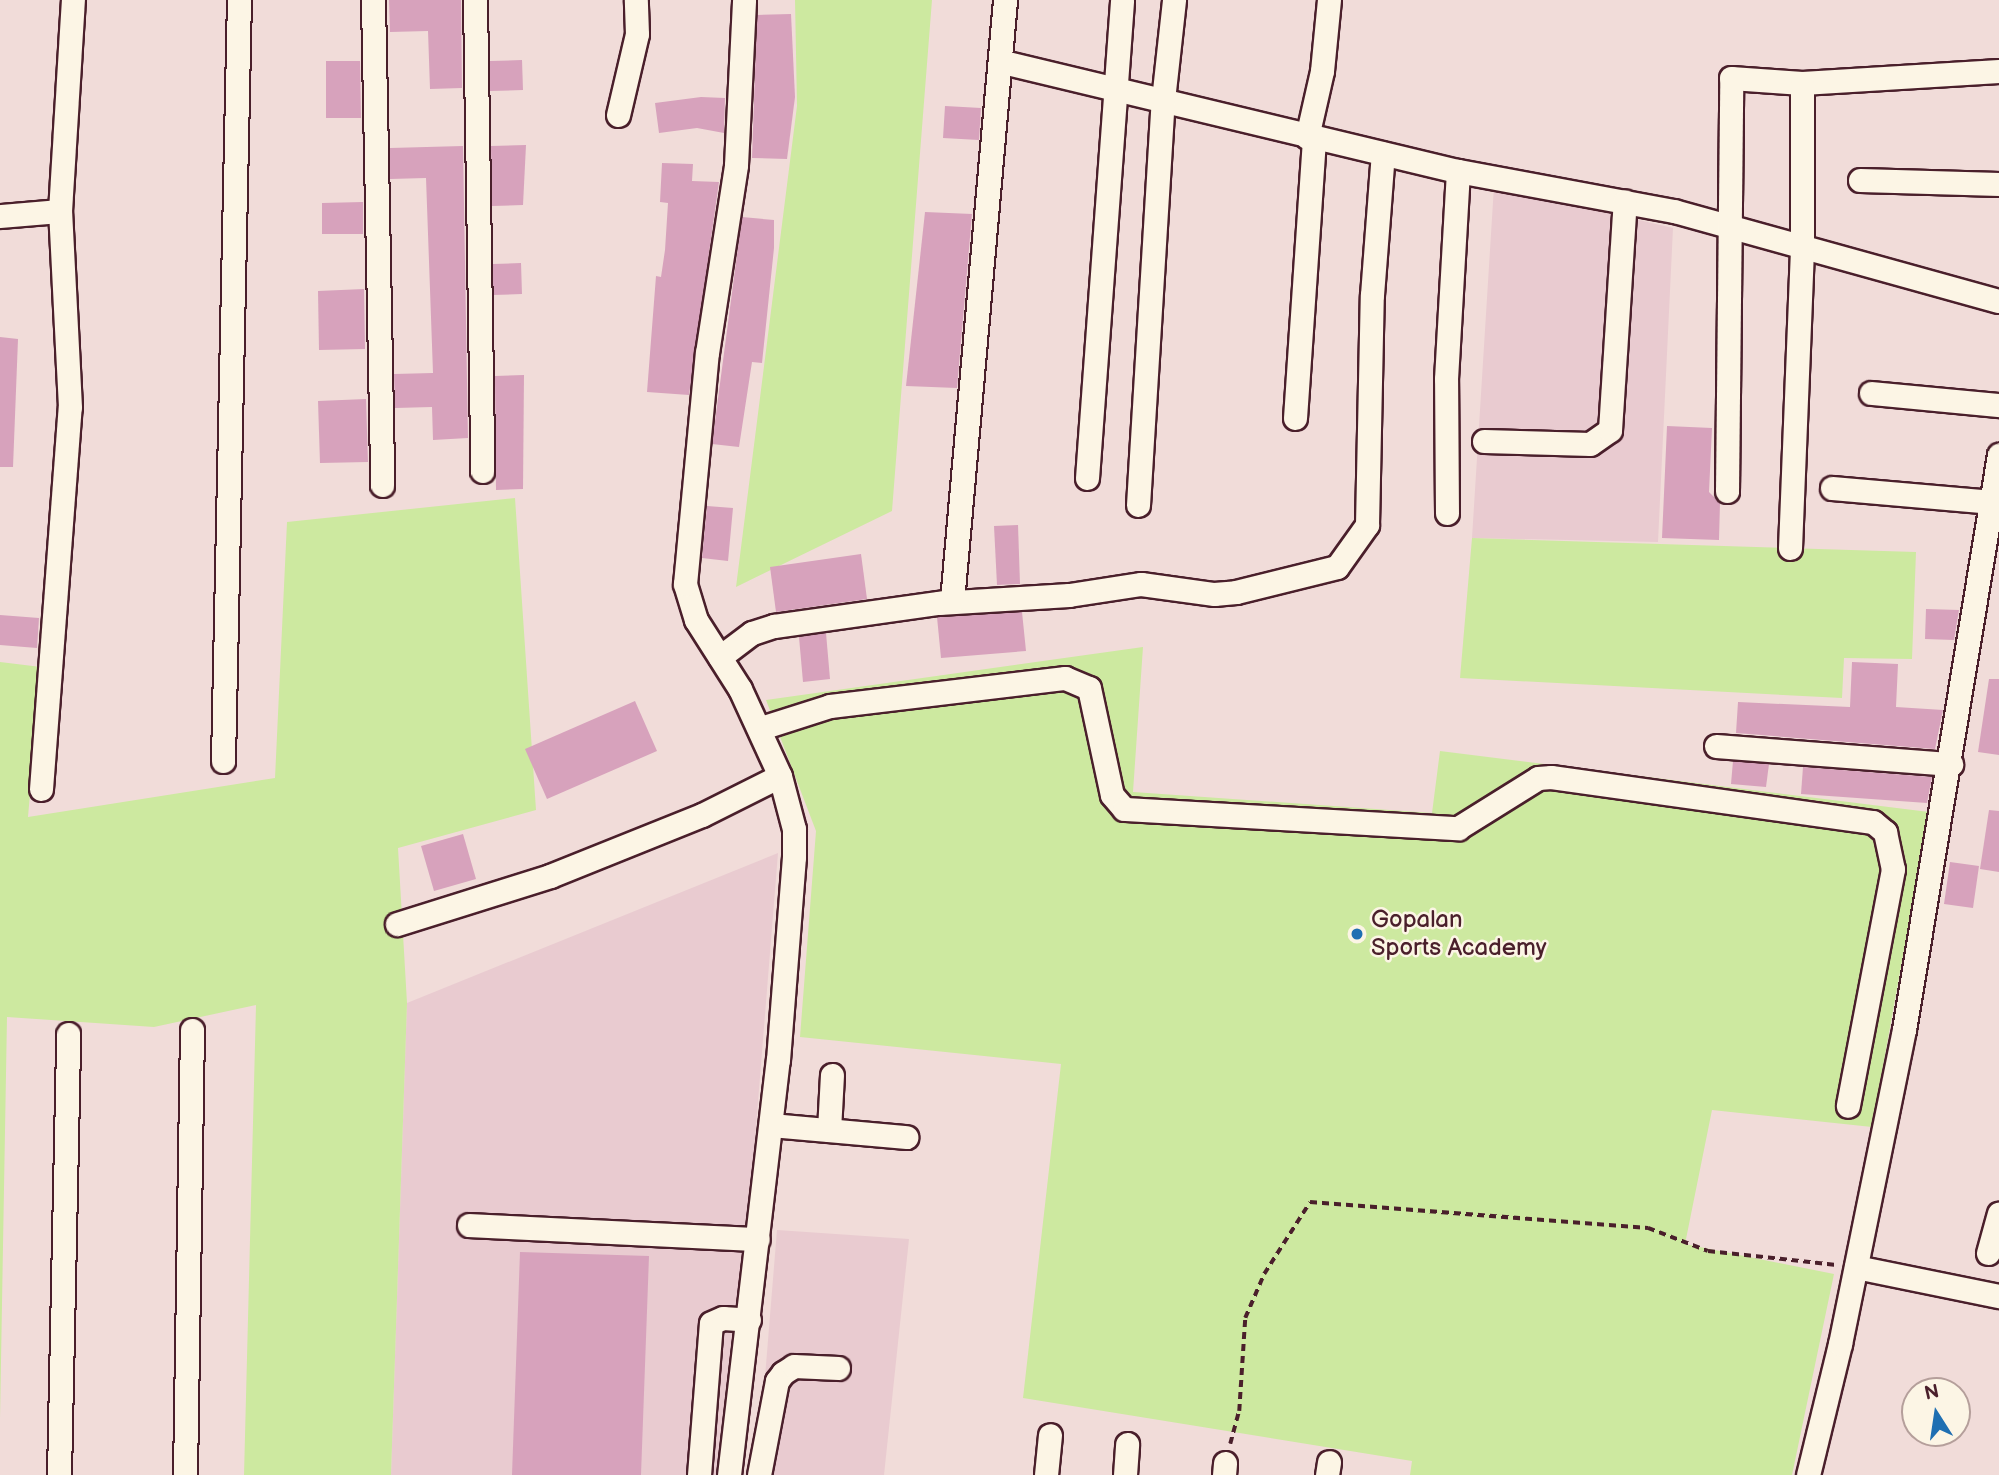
<!DOCTYPE html>
<style>
body{margin:0}
#map{position:relative;width:1999px;height:1475px;overflow:hidden;background:#f1dcd9;font-family:"Balsamiq Sans",sans-serif}
div>[style]{position:absolute}
.built>*{inset:0;background:#e9cbd0}
.green>*{inset:0;background:#cde9a0}
.building>*{inset:0;background:#d7a2bc}
.path>*{height:3.5px;margin-top:-1.75px;transform-origin:0;background:repeating-linear-gradient(90deg,#4a1f2b 0 7px,transparent 0 12px)}
.roads{filter:drop-shadow(2px 0 #4a1f2b) drop-shadow(-2px 0 #4a1f2b) drop-shadow(0 2px #4a1f2b) drop-shadow(0 -2px #4a1f2b)}
.minor>*{height:23px;margin:-11.5px;padding:0 11.5px;transform-origin:11.5px;border-radius:11.5px;background:#fcf5e5}
.dots>*{width:19px;height:19px;translate:-50% -50%;box-sizing:border-box;border:4px solid #fcf5e5;border-radius:50%}
span{translate:-50% -50%;white-space:nowrap;text-align:center;line-height:1.15;-webkit-text-stroke:5px #fcf5e5;paint-order:stroke}
.poi-label{font-size:24px;color:#4a1f2b}
.left{translate:0 -50%;text-align:left}
.north{position:absolute;left:1901px;top:1377px;width:70px;height:70px;box-sizing:border-box;background:#fcf5e5;border:2px solid #b59f9b;border-radius:50%;rotate:348deg;font-size:19px;font-weight:700;line-height:28px;text-align:center;color:#4a1f2b}
.north::after{content:'';display:block;margin:auto;width:24px;height:32px;background:#1f6fb2;clip-path:polygon(50% 0,100% 100%,50% 72%,0 100%)}
</style>
<div id="map">
<div class="built">
<i style="clip-path:polygon(1494px 186px,1673px 228px,1658px 542px,1472px 538px)"></i>
<i style="clip-path:polygon(778px 853px,728px 1475px,391px 1475px,407px 1003px)"></i>
<i style="clip-path:polygon(777px 1230px,909px 1239px,884px 1475px,757px 1475px)"></i>
</div>
<div class="green">
<i style="clip-path:polygon(795px 0,932px 0,892px 511px,736px 587px,797px 106px)"></i>
<i style="clip-path:polygon(515px 498px,536px 810px,398px 848px,407px 1003px,391px 1475px,244px 1475px,256px 1005px,154px 1027px,7px 1017px,0 1419px,0 662px,41px 667px,28px 817px,275px 778px,287px 522px)"></i>
<i style="clip-path:polygon(1472px 538px,1916px 552px,1912px 659px,1844px 658px,1842px 698px,1460px 678px)"></i>
<i style="clip-path:polygon(1143px 647px,1133px 792px,1432px 813px,1440px 751px,1929px 812px,1872px 1127px,1712px 1110px,1685px 1244px,1834px 1274px,1792px 1475px,1410px 1475px,1412px 1461px,1023px 1398px,1061px 1064px,800px 1037px,816px 831px,766px 700px)"></i>
</div>
<div class="building">
<i style="clip-path:polygon(389px 0,461px 0,462px 88px,430px 89px,428px 31px,390px 32px)"></i>
<i style="clip-path:polygon(791px 14px,795px 97px,787px 159px,752px 158px,757px 15px)"></i>
<i style="clip-path:polygon(522px 60px,523px 90px,490px 91px,490px 61px)"></i>
<i style="clip-path:polygon(326px 61px,360px 61px,361px 118px,326px 118px)"></i>
<i style="clip-path:polygon(701px 97px,725px 98px,724px 133px,697px 128px,659px 133px,655px 103px)"></i>
<i style="clip-path:polygon(945px 106px,981px 108px,979px 140px,943px 138px)"></i>
<i style="clip-path:polygon(526px 145px,523px 205px,492px 206px,491px 146px)"></i>
<i style="clip-path:polygon(463px 146px,468px 438px,433px 440px,432px 407px,395px 408px,394px 374px,433px 373px,426px 178px,390px 179px,390px 148px)"></i>
<i style="clip-path:polygon(662px 163px,693px 164px,692px 181px,719px 182px,689px 395px,647px 392px,656px 276px,661px 277px,665px 250px,668px 203px,660px 202px)"></i>
<i style="clip-path:polygon(363px 202px,363px 234px,322px 234px,322px 203px)"></i>
<i style="clip-path:polygon(925px 212px,972px 214px,957px 388px,906px 386px)"></i>
<i style="clip-path:polygon(742px 217px,774px 220px,774px 248px,762px 363px,752px 362px,739px 447px,712px 444px)"></i>
<i style="clip-path:polygon(521px 263px,522px 294px,493px 295px,493px 264px)"></i>
<i style="clip-path:polygon(364px 289px,365px 349px,319px 350px,318px 291px)"></i>
<i style="clip-path:polygon(0 337px,18px 339px,13px 467px,0 467px)"></i>
<i style="clip-path:polygon(524px 375px,523px 489px,496px 490px,495px 376px)"></i>
<i style="clip-path:polygon(366px 399px,368px 462px,320px 463px,318px 401px)"></i>
<i style="clip-path:polygon(1667px 426px,1712px 428px,1709px 492px,1720px 503px,1719px 540px,1662px 538px)"></i>
<i style="clip-path:polygon(707px 506px,733px 508px,728px 561px,702px 558px)"></i>
<i style="clip-path:polygon(1018px 525px,1020px 584px,997px 585px,994px 526px)"></i>
<i style="clip-path:polygon(861px 554px,867px 599px,776px 612px,770px 567px)"></i>
<i style="clip-path:polygon(1926px 609px,1959px 610px,1954px 640px,1925px 639px)"></i>
<i style="clip-path:polygon(1022px 612px,1026px 651px,941px 658px,937px 617px)"></i>
<i style="clip-path:polygon(0 615px,39px 618px,37px 648px,0 645px)"></i>
<i style="clip-path:polygon(826px 633px,830px 679px,803px 682px,799px 637px)"></i>
<i style="clip-path:polygon(1852px 662px,1898px 664px,1896px 707px,1943px 710px,1935px 749px,1736px 733px,1738px 702px,1850px 707px)"></i>
<i style="clip-path:polygon(1989px 679px,1999px 679px,1999px 755px,1978px 752px)"></i>
<i style="clip-path:polygon(635px 701px,657px 751px,547px 799px,525px 749px)"></i>
<i style="clip-path:polygon(1733px 761px,1769px 764px,1766px 787px,1731px 784px)"></i>
<i style="clip-path:polygon(1803px 767px,1932px 777px,1927px 803px,1801px 794px)"></i>
<i style="clip-path:polygon(1989px 810px,1999px 811px,1999px 872px,1980px 869px)"></i>
<i style="clip-path:polygon(463px 834px,476px 879px,434px 891px,421px 846px)"></i>
<i style="clip-path:polygon(1950px 862px,1979px 866px,1973px 908px,1944px 904px)"></i>
<i style="clip-path:polygon(520px 1252px,649px 1256px,641px 1475px,512px 1475px)"></i>
</div>
<div class="path">
<i style="left:1230px;top:1444px;width:34px;rotate:-75deg"></i>
<i style="left:1239px;top:1411px;width:93px;rotate:-86.3deg"></i>
<i style="left:1245px;top:1318px;width:48px;rotate:-66.6deg"></i>
<i style="left:1264px;top:1274px;width:85px;rotate:-57.4deg"></i>
<i style="left:1310px;top:1202px;width:339px;rotate:4.4deg"></i>
<i style="left:1648px;top:1228px;width:64px;rotate:21deg"></i>
<i style="left:1708px;top:1251px;width:129px;rotate:6.2deg"></i>
</div>
<div class="roads">
<div class="minor">
<i style="left:373px;top:0;width:485px;rotate:88.9deg"></i>
<i style="left:475px;top:0;width:471px;rotate:89.1deg"></i>
<i style="left:1003px;top:62px;width:468px;rotate:13.5deg"></i>
<i style="left:1458px;top:171px;width:220px;rotate:10.5deg"></i>
<i style="left:1674px;top:211px;width:337px;rotate:15.5deg"></i>
<i style="left:618px;top:115px;width:83px;rotate:-76.8deg"></i>
<i style="left:637px;top:34px;width:34px;rotate:-92deg"></i>
<i style="left:1307px;top:137px;width:68px;rotate:-77.2deg"></i>
<i style="left:1322px;top:71px;width:71px;rotate:-84.4deg"></i>
<i style="left:1860px;top:180px;width:139px;rotate:1.6deg"></i>
<i style="left:0;top:216px;width:60px;rotate:-4.8deg"></i>
<i style="left:60px;top:211px;width:211px;rotate:-86.5deg"></i>
<i style="left:1871px;top:393px;width:129px;rotate:5.4deg"></i>
<i style="left:1295px;top:418px;width:281px;rotate:-86.1deg"></i>
<i style="left:1484px;top:441px;width:106px;rotate:1.6deg"></i>
<i style="left:1590px;top:444px;width:24px;rotate:-35deg"></i>
<i style="left:1610px;top:430px;width:229px;rotate:-86.3deg"></i>
<i style="left:1087px;top:478px;width:479px;rotate:-85.8deg"></i>
<i style="left:1832px;top:488px;width:161px;rotate:5deg"></i>
<i style="left:1727px;top:491px;width:413px;rotate:-89.4deg"></i>
<i style="left:1731px;top:78px;width:71px;rotate:4deg"></i>
<i style="left:1802px;top:83px;width:197px;rotate:-3.5deg"></i>
<i style="left:1138px;top:505px;width:406px;rotate:-86.5deg"></i>
<i style="left:1163px;top:100px;width:101px;rotate:-83.7deg"></i>
<i style="left:1447px;top:513px;width:134px;rotate:-90.4deg"></i>
<i style="left:1446px;top:379px;width:208px;rotate:-86.7deg"></i>
<i style="left:1790px;top:548px;width:298px;rotate:-87.7deg"></i>
<i style="left:1802px;top:250px;width:167px;rotate:-90deg"></i>
<i style="left:939px;top:603px;width:130px;rotate:-3.5deg"></i>
<i style="left:1069px;top:595px;width:73px;rotate:-8.7deg"></i>
<i style="left:1141px;top:584px;width:74px;rotate:7.8deg"></i>
<i style="left:1214px;top:594px;width:22px;rotate:-5deg"></i>
<i style="left:1236px;top:592px;width:104px;rotate:-13.9deg"></i>
<i style="left:1337px;top:567px;width:52px;rotate:-54.5deg"></i>
<i style="left:1367px;top:525px;width:230px;rotate:-88.8deg"></i>
<i style="left:1372px;top:295px;width:142px;rotate:-85.6deg"></i>
<i style="left:720px;top:657px;width:40px;rotate:-37deg"></i>
<i style="left:752px;top:633px;width:23px;rotate:-18deg"></i>
<i style="left:774px;top:626px;width:180px;rotate:-8deg"></i>
<i style="left:952px;top:601px;width:603px;rotate:-84.96deg"></i>
<i style="left:761px;top:728px;width:72px;rotate:-17.7deg"></i>
<i style="left:830px;top:706px;width:237px;rotate:-6.8deg"></i>
<i style="left:1065px;top:678px;width:26px;rotate:23deg"></i>
<i style="left:1089px;top:688px;width:109px;rotate:77.9deg"></i>
<i style="left:1112px;top:795px;width:18px;rotate:49deg"></i>
<i style="left:1124px;top:809px;width:335px;rotate:3.3deg"></i>
<i style="left:1458px;top:828px;width:94px;rotate:-32deg"></i>
<i style="left:1538px;top:778px;width:13px;rotate:-4deg"></i>
<i style="left:1551px;top:777px;width:325px;rotate:8deg"></i>
<i style="left:1873px;top:822px;width:16px;rotate:40deg"></i>
<i style="left:1885px;top:832px;width:38px;rotate:78deg"></i>
<i style="left:1893px;top:869px;width:241px;rotate:100.8deg"></i>
<i style="left:1716px;top:746px;width:236px;rotate:4.4deg"></i>
<i style="left:223px;top:761px;width:761px;rotate:-88.8deg"></i>
<i style="left:41px;top:789px;width:383px;rotate:-85.7deg"></i>
<i style="left:70px;top:407px;width:196px;rotate:-92.9deg"></i>
<i style="left:397px;top:924px;width:160px;rotate:-17.4deg"></i>
<i style="left:550px;top:876px;width:164px;rotate:-21.9deg"></i>
<i style="left:702px;top:815px;width:87px;rotate:-26.6deg"></i>
<i style="left:771px;top:1125px;width:136px;rotate:5.1deg"></i>
<i style="left:829px;top:1130px;width:55px;rotate:-86.9deg"></i>
<i style="left:469px;top:1225px;width:289px;rotate:2.8deg"></i>
<i style="left:1988px;top:1253px;width:41px;rotate:-74.6deg"></i>
<i style="left:1856px;top:1267px;width:146px;rotate:11.5deg"></i>
<i style="left:59px;top:1475px;width:441px;rotate:-88.8deg"></i>
<i style="left:185px;top:1475px;width:445px;rotate:-89.1deg"></i>
<i style="left:699px;top:1475px;width:152px;rotate:-85.5deg"></i>
<i style="left:711px;top:1323px;width:13px;rotate:-23deg"></i>
<i style="left:723px;top:1318px;width:26px;rotate:4deg"></i>
<i style="left:729px;top:1475px;width:418px;rotate:-83.3deg"></i>
<i style="left:778px;top:1060px;width:204px;rotate:-85.5deg"></i>
<i style="left:794px;top:857px;width:28px;rotate:-90deg"></i>
<i style="left:794px;top:829px;width:55px;rotate:-104.8deg"></i>
<i style="left:780px;top:776px;width:96px;rotate:-114.7deg"></i>
<i style="left:740px;top:689px;width:82px;rotate:-122.5deg"></i>
<i style="left:696px;top:620px;width:38px;rotate:-107deg"></i>
<i style="left:685px;top:584px;width:232px;rotate:-84.6deg"></i>
<i style="left:707px;top:353px;width:190px;rotate:-81.2deg"></i>
<i style="left:736px;top:165px;width:165px;rotate:-87.2deg"></i>
<i style="left:759px;top:1475px;width:96px;rotate:-79.2deg"></i>
<i style="left:777px;top:1381px;width:10px;rotate:-53deg"></i>
<i style="left:783px;top:1373px;width:13px;rotate:-32deg"></i>
<i style="left:794px;top:1366px;width:44px;rotate:2.6deg"></i>
<i style="left:1046px;top:1475px;width:40px;rotate:-84.3deg"></i>
<i style="left:1125px;top:1475px;width:31px;rotate:-86deg"></i>
<i style="left:1224px;top:1475px;width:12px;rotate:-85deg"></i>
<i style="left:1327px;top:1475px;width:13px;rotate:-81deg"></i>
<i style="left:1808px;top:1475px;width:135px;rotate:-76.3deg"></i>
<i style="left:1840px;top:1344px;width:320px;rotate:-78.5deg"></i>
<i style="left:1904px;top:1030px;width:583px;rotate:-80.62deg"></i>
</div>
</div>
<div class="dots">
<i style="left:1357px;top:934px;background:#1f6fb2"></i>
</div>
<div class="poi-label">
<span class="left" style="left:1371px;top:934px">Gopalan<br>Sports Academy</span>
</div>
<div class="north">N</div>
</div>
